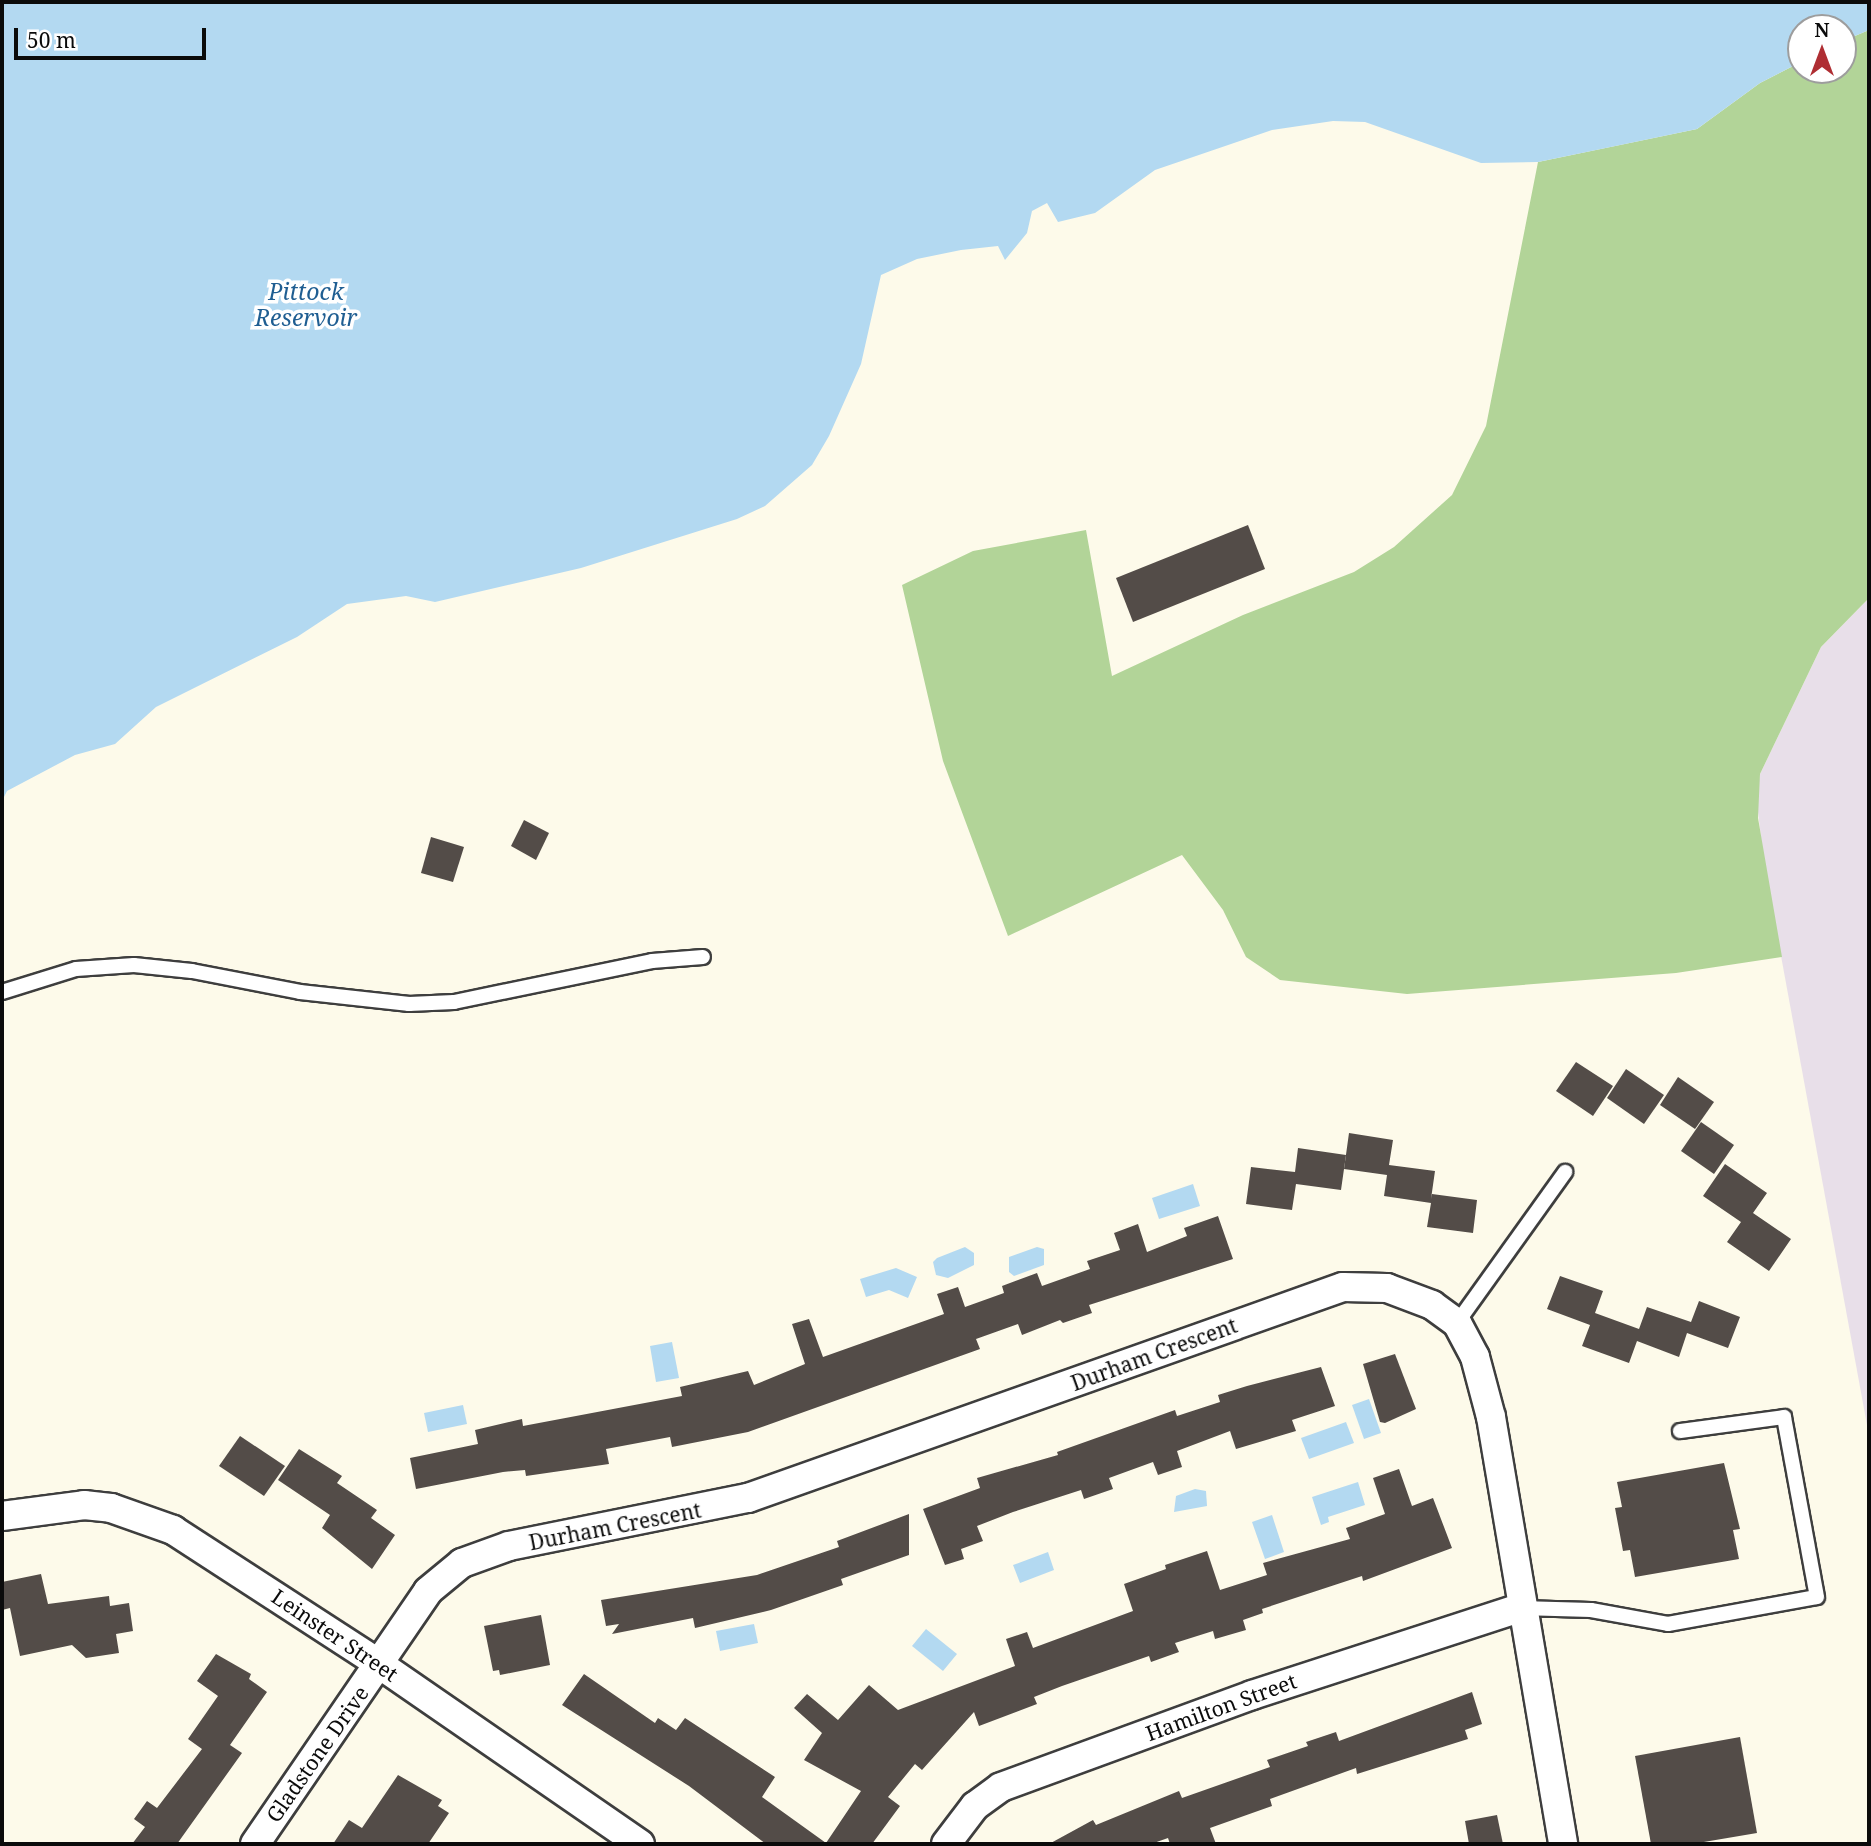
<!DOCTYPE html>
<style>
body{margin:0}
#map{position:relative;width:1871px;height:1846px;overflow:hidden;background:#fdfaea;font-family:"Noto Serif",serif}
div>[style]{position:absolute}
.industrial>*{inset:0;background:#e8dfe9}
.forest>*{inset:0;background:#b2d498}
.water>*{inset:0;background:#b3d9f1}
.building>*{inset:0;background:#534c48}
.roads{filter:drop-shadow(2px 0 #3e3e3e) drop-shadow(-2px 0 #3e3e3e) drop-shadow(0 2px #3e3e3e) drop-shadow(0 -2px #3e3e3e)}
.service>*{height:14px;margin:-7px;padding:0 7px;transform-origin:7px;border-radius:7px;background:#fff}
.minor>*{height:28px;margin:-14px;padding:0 14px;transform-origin:14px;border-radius:14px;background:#fff}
span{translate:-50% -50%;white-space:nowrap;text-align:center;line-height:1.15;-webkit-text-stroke:7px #fff;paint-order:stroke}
.street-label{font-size:21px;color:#0b0b0b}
.water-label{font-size:23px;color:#1f5e92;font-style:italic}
.frame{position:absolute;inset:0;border:4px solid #0b0b0b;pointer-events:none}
.north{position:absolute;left:1787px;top:14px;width:70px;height:70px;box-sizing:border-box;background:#fff;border:2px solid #9d9d9d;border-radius:50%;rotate:0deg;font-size:19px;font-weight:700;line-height:28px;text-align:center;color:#0b0b0b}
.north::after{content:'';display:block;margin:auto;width:24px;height:32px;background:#af2e33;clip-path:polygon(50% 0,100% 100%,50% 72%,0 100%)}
.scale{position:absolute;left:14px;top:28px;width:192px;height:32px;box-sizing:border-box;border:4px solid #0b0b0b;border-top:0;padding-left:9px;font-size:21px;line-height:24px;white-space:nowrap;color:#0b0b0b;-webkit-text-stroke:5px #fff;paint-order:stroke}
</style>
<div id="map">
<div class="industrial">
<i style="clip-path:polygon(1869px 598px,1869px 1436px,1764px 863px,1756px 795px,1760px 774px,1821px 647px)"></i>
</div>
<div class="forest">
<i style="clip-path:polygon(1869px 30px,1869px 598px,1821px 647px,1760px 774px,1758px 818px,1782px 957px,1676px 973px,1407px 994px,1280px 980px,1246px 957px,1223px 910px,1182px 855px,1008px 936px,943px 761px,902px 585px,973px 551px,1086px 530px,1112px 676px,1243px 615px,1354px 572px,1394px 547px,1452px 495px,1486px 426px,1538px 162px,1697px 129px,1760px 83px,1801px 62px,1801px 70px,1843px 70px,1843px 41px)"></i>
</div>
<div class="water">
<i style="clip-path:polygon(2px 2px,1869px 2px,1869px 30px,1843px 41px,1843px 28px,1801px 28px,1801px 62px,1760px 83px,1697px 129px,1625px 144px,1538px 162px,1481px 163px,1365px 122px,1333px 121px,1272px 130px,1155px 170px,1095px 213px,1058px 222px,1047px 203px,1032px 211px,1027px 233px,1005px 260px,998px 246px,961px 250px,917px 259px,881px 275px,861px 364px,829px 436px,812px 465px,765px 506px,737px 519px,581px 568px,435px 602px,406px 596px,347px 604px,297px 637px,156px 707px,115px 744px,75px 755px,7px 791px,2px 801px)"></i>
<i style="clip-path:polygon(1193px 1184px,1200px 1206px,1159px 1219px,1152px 1198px)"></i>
<i style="clip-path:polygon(965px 1247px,974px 1253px,974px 1265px,948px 1278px,936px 1275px,933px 1262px,937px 1258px)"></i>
<i style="clip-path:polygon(1037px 1247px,1044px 1249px,1044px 1265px,1014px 1276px,1009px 1272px,1009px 1257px)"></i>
<i style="clip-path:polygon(896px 1268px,917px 1277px,908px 1298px,889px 1290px,866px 1297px,860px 1279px)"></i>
<i style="clip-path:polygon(672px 1342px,679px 1378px,656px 1382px,650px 1346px)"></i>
<i style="clip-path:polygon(1369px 1399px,1381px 1433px,1364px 1439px,1352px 1405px)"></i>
<i style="clip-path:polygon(463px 1405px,467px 1424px,428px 1432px,424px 1413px)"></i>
<i style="clip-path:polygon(1346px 1422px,1354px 1443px,1309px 1459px,1301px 1438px)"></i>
<i style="clip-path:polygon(1358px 1482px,1365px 1505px,1328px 1517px,1329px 1522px,1321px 1525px,1312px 1497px)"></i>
<i style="clip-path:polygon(1195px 1489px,1206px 1491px,1207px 1506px,1174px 1512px,1176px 1496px)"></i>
<i style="clip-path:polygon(1272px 1515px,1284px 1552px,1265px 1559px,1252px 1522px)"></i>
<i style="clip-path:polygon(1048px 1552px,1054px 1570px,1020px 1583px,1013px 1565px)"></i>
<i style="clip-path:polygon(754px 1624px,758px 1643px,720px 1651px,716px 1631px)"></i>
<i style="clip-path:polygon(926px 1629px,957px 1654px,943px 1671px,912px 1646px)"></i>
</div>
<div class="building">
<i style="clip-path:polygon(1248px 525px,1265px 569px,1133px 622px,1116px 578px)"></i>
<i style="clip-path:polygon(524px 820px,549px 833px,536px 860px,511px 846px)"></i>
<i style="clip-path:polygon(431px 837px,464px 847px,453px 882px,421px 873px)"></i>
<i style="clip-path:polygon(1576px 1062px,1613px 1086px,1593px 1116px,1556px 1091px)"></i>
<i style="clip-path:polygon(1626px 1069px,1664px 1095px,1644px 1124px,1607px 1098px)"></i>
<i style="clip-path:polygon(1678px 1077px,1714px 1102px,1695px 1129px,1660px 1105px)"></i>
<i style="clip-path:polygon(1701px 1122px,1734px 1145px,1714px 1174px,1681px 1151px)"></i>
<i style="clip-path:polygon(1349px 1133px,1393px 1140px,1389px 1165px,1435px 1171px,1431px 1199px,1432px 1194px,1477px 1200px,1473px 1233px,1427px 1227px,1431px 1203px,1384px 1196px,1387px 1175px,1344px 1169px)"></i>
<i style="clip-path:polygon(1298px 1148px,1346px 1155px,1341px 1190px,1296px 1184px,1292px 1210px,1246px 1204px,1251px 1167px,1295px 1172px)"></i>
<i style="clip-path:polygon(1725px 1164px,1767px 1193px,1753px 1213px,1791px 1239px,1769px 1271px,1727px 1242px,1741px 1222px,1703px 1196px)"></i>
<i style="clip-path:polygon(1218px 1216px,1233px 1259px,1089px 1305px,1092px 1313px,1063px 1323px,1060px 1320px,1022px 1335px,1018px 1324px,976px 1339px,980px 1349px,748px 1432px,672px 1447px,670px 1437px,606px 1449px,609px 1464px,526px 1476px,525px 1470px,503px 1472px,416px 1489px,410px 1458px,478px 1444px,475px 1430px,522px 1419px,523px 1426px,682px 1396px,680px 1387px,748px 1371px,754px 1385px,805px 1364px,792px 1324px,809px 1319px,823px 1357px,944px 1314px,937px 1294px,958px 1287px,965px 1307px,1004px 1293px,1002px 1286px,1037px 1273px,1042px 1286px,1090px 1269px,1087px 1261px,1120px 1250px,1114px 1233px,1138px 1224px,1147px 1252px,1187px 1236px,1184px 1228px)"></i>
<i style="clip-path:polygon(1560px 1276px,1603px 1291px,1595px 1313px,1639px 1329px,1647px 1307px,1691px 1322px,1699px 1301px,1740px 1317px,1728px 1348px,1687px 1333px,1679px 1357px,1637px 1341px,1629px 1363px,1582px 1346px,1590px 1325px,1547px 1309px)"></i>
<i style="clip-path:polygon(1395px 1354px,1416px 1409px,1385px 1423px,1380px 1422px,1363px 1364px)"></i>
<i style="clip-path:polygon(1321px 1367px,1335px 1406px,1292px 1420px,1296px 1431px,1236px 1449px,1230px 1431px,1177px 1451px,1182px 1467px,1158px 1475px,1153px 1462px,1109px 1478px,1113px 1489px,1084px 1499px,1081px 1490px,1013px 1512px,977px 1526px,983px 1541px,961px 1549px,964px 1559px,945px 1565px,923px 1509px,980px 1488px,977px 1478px,1058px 1455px,1057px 1452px,1175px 1410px,1177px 1416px,1220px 1402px,1218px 1395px,1247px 1386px)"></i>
<i style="clip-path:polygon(240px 1436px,285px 1466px,264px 1496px,219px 1466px)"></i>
<i style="clip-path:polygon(299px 1449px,342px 1476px,337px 1483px,377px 1510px,371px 1518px,395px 1535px,372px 1569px,322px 1528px,330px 1515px,278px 1480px)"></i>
<i style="clip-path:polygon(1724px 1463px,1740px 1529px,1733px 1530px,1739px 1559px,1635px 1577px,1630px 1550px,1623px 1551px,1615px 1508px,1622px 1507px,1617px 1482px)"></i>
<i style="clip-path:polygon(1399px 1469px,1412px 1506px,1433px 1498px,1452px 1548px,1363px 1581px,1362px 1576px,1262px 1609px,1263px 1613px,1243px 1620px,1246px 1630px,1215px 1639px,1213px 1631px,1175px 1643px,1179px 1652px,1151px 1662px,1149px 1656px,1062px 1686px,1034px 1697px,1037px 1704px,979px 1726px,974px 1712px,922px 1770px,915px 1764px,888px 1797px,900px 1806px,872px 1844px,766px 1844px,689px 1786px,562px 1705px,584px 1674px,655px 1723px,658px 1718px,676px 1730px,685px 1718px,775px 1777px,762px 1797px,826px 1843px,861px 1791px,804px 1760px,822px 1733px,794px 1708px,807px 1694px,838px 1720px,869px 1685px,898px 1710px,1015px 1666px,1006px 1639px,1027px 1632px,1033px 1648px,1133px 1611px,1124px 1584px,1166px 1569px,1165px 1565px,1207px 1551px,1220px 1590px,1267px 1575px,1263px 1563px,1350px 1539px,1346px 1528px,1385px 1514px,1373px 1478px)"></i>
<i style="clip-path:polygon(909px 1514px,909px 1555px,841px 1579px,843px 1585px,771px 1610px,695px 1628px,693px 1618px,612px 1634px,619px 1624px,606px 1626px,601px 1600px,757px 1575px,839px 1547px,837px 1541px)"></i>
<i style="clip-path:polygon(41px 1574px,48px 1604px,109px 1596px,110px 1606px,129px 1603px,133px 1631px,116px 1634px,119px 1653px,86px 1658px,72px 1645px,20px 1656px,10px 1608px,2px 1610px,2px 1582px)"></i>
<i style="clip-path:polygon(541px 1615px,550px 1665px,500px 1675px,499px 1670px,493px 1671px,484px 1626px)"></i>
<i style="clip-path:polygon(216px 1654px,251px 1674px,249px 1679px,267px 1692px,230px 1745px,242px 1753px,177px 1844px,132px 1844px,145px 1827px,134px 1819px,147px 1801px,157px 1808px,202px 1749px,188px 1739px,218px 1696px,197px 1681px)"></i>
<i style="clip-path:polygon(1472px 1692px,1482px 1724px,1465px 1730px,1468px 1739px,1357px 1774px,1356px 1768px,1270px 1799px,1272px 1806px,1210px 1828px,1216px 1844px,1170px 1844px,1168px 1838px,1151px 1844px,1049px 1844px,1093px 1820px,1096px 1825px,1179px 1791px,1182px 1798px,1270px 1767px,1267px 1760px,1308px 1746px,1306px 1742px,1336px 1732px,1339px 1741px)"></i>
<i style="clip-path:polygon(1740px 1737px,1757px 1833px,1692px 1844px,1651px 1844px,1635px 1756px)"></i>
<i style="clip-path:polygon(398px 1775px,442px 1800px,438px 1806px,449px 1813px,428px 1844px,333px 1844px,349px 1820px,362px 1828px)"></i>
<i style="clip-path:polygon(1497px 1815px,1503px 1844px,1469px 1844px,1465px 1821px)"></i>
</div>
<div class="roads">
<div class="service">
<i style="left:2px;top:992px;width:77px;rotate:-17.3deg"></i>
<i style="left:76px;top:969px;width:58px;rotate:-3.9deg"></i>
<i style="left:134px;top:965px;width:58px;rotate:5.9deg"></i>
<i style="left:192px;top:971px;width:110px;rotate:11deg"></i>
<i style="left:300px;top:992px;width:110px;rotate:6.3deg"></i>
<i style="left:409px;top:1004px;width:45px;rotate:-2.5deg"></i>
<i style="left:454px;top:1002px;width:202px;rotate:-11.7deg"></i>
<i style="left:652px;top:961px;width:51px;rotate:-4.5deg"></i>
<i style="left:1457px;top:1323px;width:186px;rotate:-54.4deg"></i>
<i style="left:1520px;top:1608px;width:71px;rotate:1.6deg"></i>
<i style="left:1591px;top:1610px;width:78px;rotate:10.3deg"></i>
<i style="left:1668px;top:1624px;width:151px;rotate:-10.3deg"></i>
<i style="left:1817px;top:1597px;width:183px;rotate:-100.4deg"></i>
<i style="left:1784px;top:1417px;width:105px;rotate:172.3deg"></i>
</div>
<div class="minor">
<i style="left:2px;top:1516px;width:83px;rotate:-7.6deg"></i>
<i style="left:84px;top:1505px;width:27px;rotate:6deg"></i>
<i style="left:111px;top:1508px;width:66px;rotate:19.5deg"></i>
<i style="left:173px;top:1530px;width:246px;rotate:33deg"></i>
<i style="left:379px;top:1664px;width:317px;rotate:34.6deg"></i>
<i style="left:255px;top:1844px;width:306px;rotate:-55.6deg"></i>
<i style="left:428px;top:1591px;width:44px;rotate:-39.5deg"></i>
<i style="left:462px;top:1563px;width:50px;rotate:-19.9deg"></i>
<i style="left:509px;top:1546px;width:244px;rotate:-11.4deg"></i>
<i style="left:748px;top:1498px;width:631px;rotate:-19.53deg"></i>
<i style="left:1343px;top:1287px;width:44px;rotate:1.3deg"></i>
<i style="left:1387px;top:1288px;width:48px;rotate:20.7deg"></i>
<i style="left:1432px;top:1305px;width:31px;rotate:36deg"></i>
<i style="left:1457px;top:1323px;width:38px;rotate:62deg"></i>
<i style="left:1475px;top:1357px;width:62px;rotate:75.1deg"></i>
<i style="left:1491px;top:1417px;width:433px;rotate:80.4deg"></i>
<i style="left:946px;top:1844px;width:48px;rotate:-52.7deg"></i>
<i style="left:975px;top:1806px;width:32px;rotate:-36deg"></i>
<i style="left:1001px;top:1787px;width:267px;rotate:-20.1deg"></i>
<i style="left:1252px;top:1695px;width:282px;rotate:-18deg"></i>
</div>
</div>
<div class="street-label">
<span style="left:1154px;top:1354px;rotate:-20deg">Durham Crescent</span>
<span style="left:615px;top:1526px;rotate:-11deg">Durham Crescent</span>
<span style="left:335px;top:1635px;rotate:34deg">Leinster Street</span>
<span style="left:1221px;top:1707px;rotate:-20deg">Hamilton Street</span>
<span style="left:317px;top:1754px;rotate:-55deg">Gladstone Drive</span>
</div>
<div class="water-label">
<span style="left:306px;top:304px">Pittock<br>Reservoir</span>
</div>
<div class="frame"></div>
<div class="north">N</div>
<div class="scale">50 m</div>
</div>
